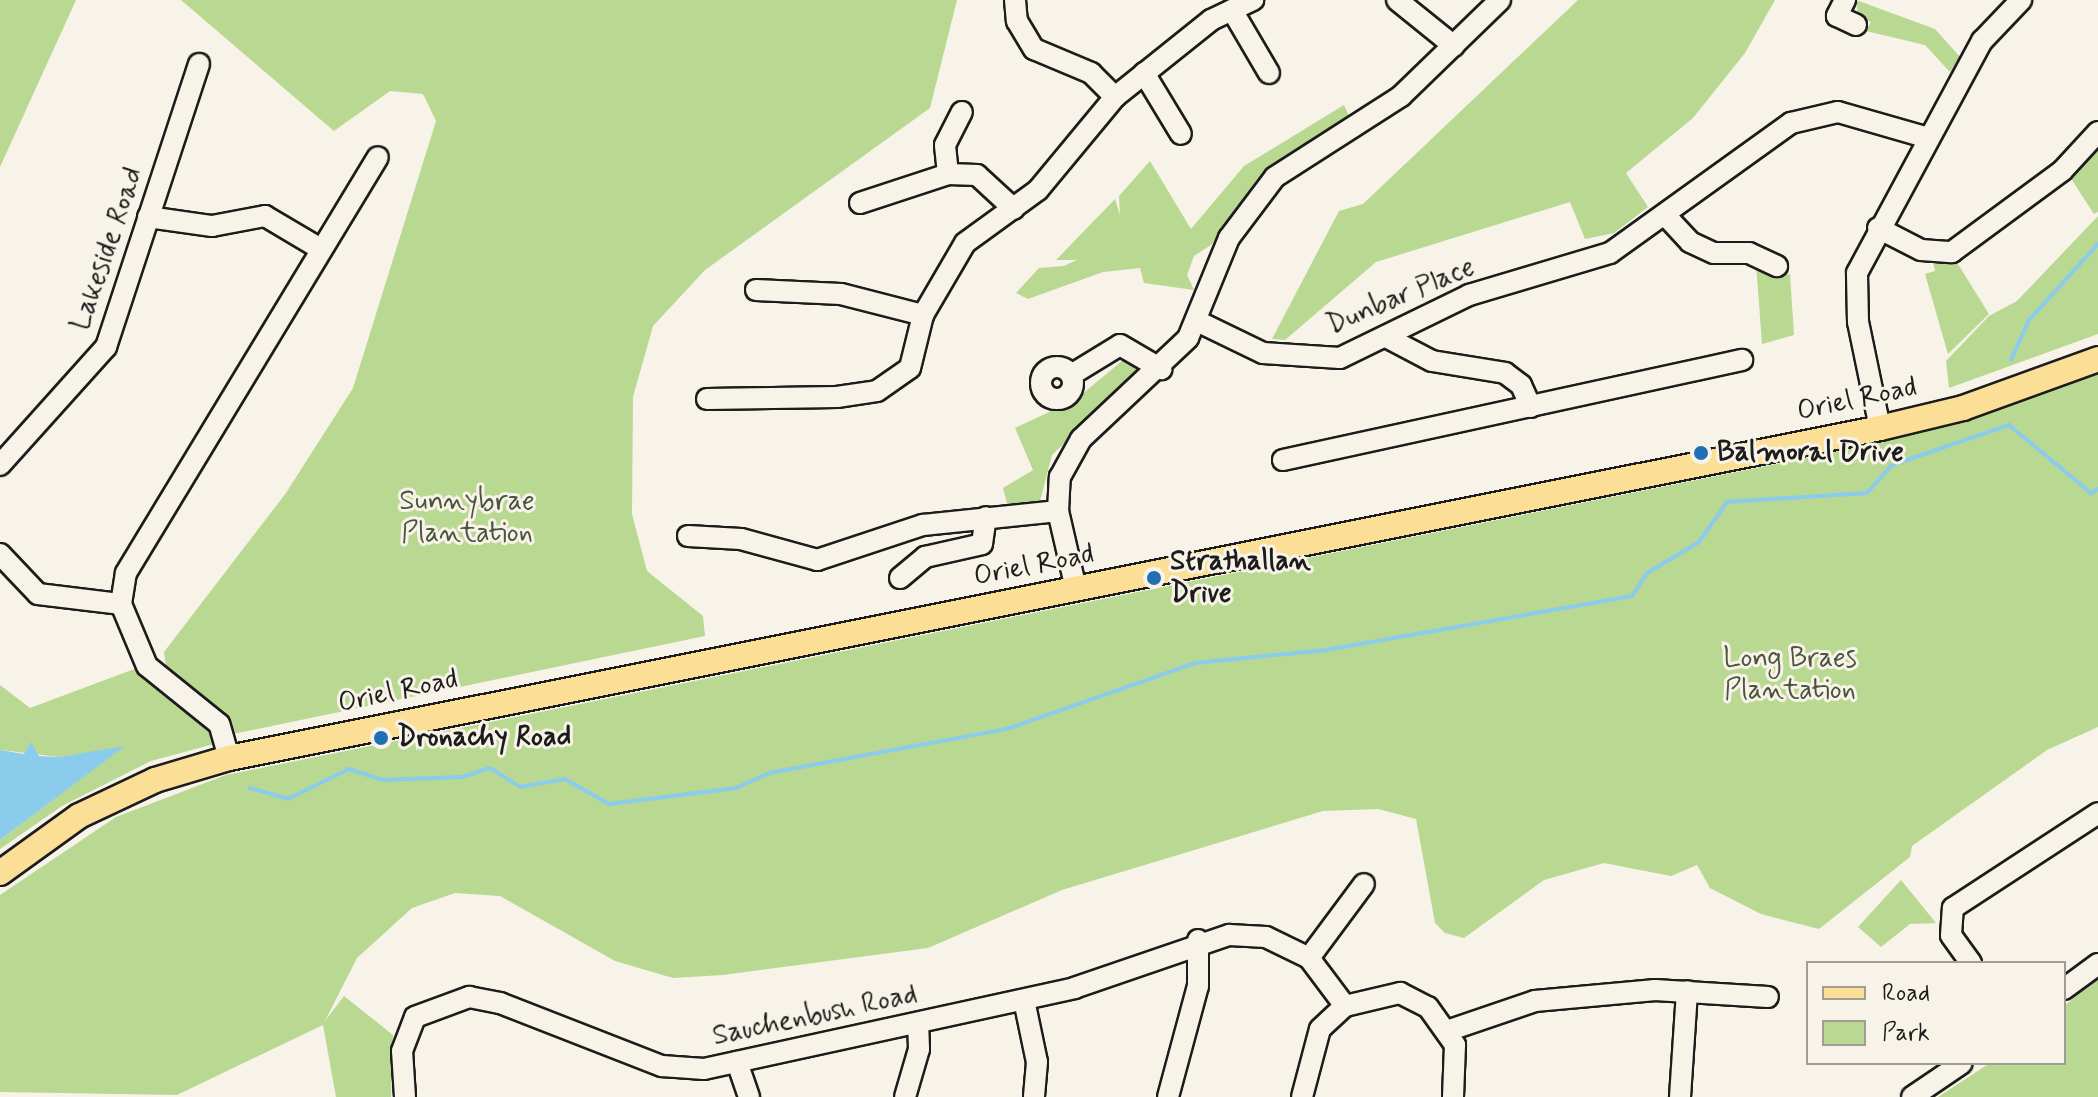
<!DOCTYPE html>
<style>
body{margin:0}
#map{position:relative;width:2098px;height:1097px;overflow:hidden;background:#f7f3e8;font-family:Mynerve,sans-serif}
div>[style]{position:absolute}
.green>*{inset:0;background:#b9d891}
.water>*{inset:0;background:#8bcbec}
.stream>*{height:4px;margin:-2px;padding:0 2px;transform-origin:2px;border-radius:2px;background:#8bcbec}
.roads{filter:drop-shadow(2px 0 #1c1c1c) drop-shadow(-2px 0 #1c1c1c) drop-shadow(0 2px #1c1c1c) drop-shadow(0 -2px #1c1c1c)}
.minor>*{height:20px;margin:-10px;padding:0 10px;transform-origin:10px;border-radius:10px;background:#f7f3e8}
.minor>.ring{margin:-10px;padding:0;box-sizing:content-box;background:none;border:20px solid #f7f3e8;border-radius:50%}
.major>*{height:24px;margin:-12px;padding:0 12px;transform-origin:12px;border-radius:12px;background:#fbdf96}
.dots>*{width:22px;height:22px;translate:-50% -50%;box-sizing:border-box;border:4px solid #f7f3e8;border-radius:50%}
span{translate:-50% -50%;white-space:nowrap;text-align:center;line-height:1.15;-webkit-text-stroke:6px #f7f3e8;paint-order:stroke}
.street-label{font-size:28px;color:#1c1c1c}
.poi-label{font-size:28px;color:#1c1c1c;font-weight:700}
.left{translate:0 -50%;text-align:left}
.park-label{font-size:28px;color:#4b543f}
.legend{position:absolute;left:1806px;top:961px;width:260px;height:104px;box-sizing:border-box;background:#f7f3e8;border:2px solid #9f9d96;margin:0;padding:10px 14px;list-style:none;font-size:24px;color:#1c1c1c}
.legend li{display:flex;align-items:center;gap:16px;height:40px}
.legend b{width:40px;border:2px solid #9f9d96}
</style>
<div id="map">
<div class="green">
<i style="clip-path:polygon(0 0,76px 0,0 167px)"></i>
<i style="clip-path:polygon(181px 0,957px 0,930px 108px,705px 270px,653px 326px,633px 397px,632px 514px,647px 571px,703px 616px,705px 636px,233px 734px,226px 716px,166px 667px,164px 652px,286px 493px,353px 388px,436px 121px,423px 94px,390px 91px,334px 131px)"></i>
<i style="clip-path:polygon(1578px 0,1775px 0,1745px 53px,1693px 118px,1626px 173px,1648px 207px,1614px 233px,1585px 239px,1570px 202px,1376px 262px,1285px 340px,1272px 339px,1339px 211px,1363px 204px)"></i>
<i style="clip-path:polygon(1856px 0,1935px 29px,1960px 57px,1950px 72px,1925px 45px,1866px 31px,1871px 22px,1858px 16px)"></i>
<i style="clip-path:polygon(1344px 105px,1349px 116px,1257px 179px,1211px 245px,1194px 256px,1187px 275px,1194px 290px,1144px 283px,1140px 268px,1103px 272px,1028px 299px,1016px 293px,1039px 268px,1064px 266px,1077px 260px,1056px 260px,1115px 199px,1120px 215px,1119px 196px,1150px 161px,1191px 229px,1244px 166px)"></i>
<i style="clip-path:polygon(2098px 148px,2098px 212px,2094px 214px,2070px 177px)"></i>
<i style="clip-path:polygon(2098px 216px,2098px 334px,1949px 388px,1946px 361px,1989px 316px,2017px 301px)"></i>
<i style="clip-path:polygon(1956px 261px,1989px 314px,1948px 354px,1925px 274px,1935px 271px,1933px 262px)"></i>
<i style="clip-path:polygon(1756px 263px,1774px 277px,1790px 274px,1794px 335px,1762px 344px)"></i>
<i style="clip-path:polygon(1128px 356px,1142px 369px,1052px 455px,1039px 505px,1008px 507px,1003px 488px,1033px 470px,1015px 428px,1075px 400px)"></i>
<i style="clip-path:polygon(2098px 371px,2098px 727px,2047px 750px,1912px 846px,1910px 857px,1819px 929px,1761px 914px,1710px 888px,1697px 865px,1671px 876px,1604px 863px,1544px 880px,1464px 938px,1445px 933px,1435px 923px,1416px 819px,1378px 809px,1323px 811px,1062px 890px,928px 948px,723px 975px,673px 978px,615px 961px,500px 896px,455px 893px,412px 908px,357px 958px,325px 1021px,344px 996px,393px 1035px,391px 1097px,336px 1097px,323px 1025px,177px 1095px,0 1092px,0 895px,116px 817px,226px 775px,1826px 454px,1912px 434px)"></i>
<i style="clip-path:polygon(137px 668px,215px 727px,214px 744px,151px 761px,62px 806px,0 849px,0 840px,121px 748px,59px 757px,0 750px,0 685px,30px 708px)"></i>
<i style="clip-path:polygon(1901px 880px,1936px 923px,1910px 924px,1881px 947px,1858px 927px)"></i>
<i style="clip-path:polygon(2098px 978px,2098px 1097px,1938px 1097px,1990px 1063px,2064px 1063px,2064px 1006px)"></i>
</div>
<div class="water">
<i style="clip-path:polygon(31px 742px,39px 756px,59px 757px,125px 746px,0 840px,0 750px,24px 754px)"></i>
</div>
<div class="stream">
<i style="left:2011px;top:360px;width:44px;rotate:-65.8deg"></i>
<i style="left:2029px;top:320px;width:103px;rotate:-47.8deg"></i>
<i style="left:250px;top:788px;width:40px;rotate:16deg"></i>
<i style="left:288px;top:799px;width:68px;rotate:-26.2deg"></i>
<i style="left:349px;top:769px;width:35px;rotate:18deg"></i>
<i style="left:382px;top:780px;width:80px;rotate:-2.1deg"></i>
<i style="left:462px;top:777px;width:29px;rotate:-18deg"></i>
<i style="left:490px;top:768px;width:36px;rotate:32deg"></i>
<i style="left:520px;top:787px;width:46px;rotate:-10.1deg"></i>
<i style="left:565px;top:779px;width:51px;rotate:29.6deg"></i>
<i style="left:609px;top:804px;width:128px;rotate:-7.2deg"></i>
<i style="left:736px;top:788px;width:36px;rotate:-24deg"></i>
<i style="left:769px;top:773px;width:242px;rotate:-10.5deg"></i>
<i style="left:1007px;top:729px;width:199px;rotate:-19.3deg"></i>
<i style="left:1195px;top:663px;width:132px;rotate:-5.7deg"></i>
<i style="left:1326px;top:650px;width:311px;rotate:-10deg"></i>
<i style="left:1632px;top:596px;width:27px;rotate:-57deg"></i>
<i style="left:1647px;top:573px;width:61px;rotate:-30.8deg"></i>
<i style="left:1699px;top:542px;width:49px;rotate:-55deg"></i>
<i style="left:1727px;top:502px;width:140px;rotate:-3.7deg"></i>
<i style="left:1867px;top:493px;width:38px;rotate:-48deg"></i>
<i style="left:1892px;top:465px;width:124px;rotate:-18.9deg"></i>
<i style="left:2009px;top:425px;width:107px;rotate:39.7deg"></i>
<i style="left:2091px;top:493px;width:8px;rotate:-30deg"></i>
</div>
<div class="roads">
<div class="minor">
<i style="left:1015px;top:0;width:21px;rotate:85deg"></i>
<i style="left:1017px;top:21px;width:33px;rotate:59deg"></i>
<i style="left:1034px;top:49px;width:62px;rotate:22.8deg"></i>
<i style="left:1091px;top:73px;width:34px;rotate:45deg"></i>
<i style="left:1397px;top:0;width:73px;rotate:38.9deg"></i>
<i style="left:1845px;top:0;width:18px;rotate:117deg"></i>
<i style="left:1837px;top:16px;width:21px;rotate:25deg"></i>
<i style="left:1232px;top:10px;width:73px;rotate:59.6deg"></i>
<i style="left:1144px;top:73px;width:71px;rotate:58.8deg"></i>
<i style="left:948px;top:174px;width:29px;rotate:-96deg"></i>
<i style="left:945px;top:145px;width:37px;rotate:-63deg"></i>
<i style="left:860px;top:203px;width:93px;rotate:-18.2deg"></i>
<i style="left:948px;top:174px;width:29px;rotate:2deg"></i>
<i style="left:977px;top:175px;width:50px;rotate:42.6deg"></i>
<i style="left:1666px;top:216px;width:35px;rotate:47deg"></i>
<i style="left:1690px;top:242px;width:26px;rotate:25deg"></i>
<i style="left:1714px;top:253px;width:35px"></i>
<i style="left:1749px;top:253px;width:31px;rotate:25deg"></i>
<i style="left:148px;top:217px;width:65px;rotate:8deg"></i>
<i style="left:212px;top:226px;width:54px;rotate:-10.7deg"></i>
<i style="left:265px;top:216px;width:63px;rotate:30.7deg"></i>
<i style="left:1878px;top:228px;width:48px;rotate:27.1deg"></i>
<i style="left:1921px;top:250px;width:31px;rotate:4deg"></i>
<i style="left:1952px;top:252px;width:137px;rotate:-36.4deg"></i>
<i style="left:2062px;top:171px;width:53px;rotate:-47.3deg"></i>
<i style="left:756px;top:290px;width:85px;rotate:2.7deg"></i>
<i style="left:841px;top:294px;width:85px;rotate:14.4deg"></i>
<i style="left:1199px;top:322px;width:71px;rotate:25.8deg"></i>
<i style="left:1263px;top:353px;width:77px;rotate:3.7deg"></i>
<i style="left:1340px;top:358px;width:144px;rotate:-26deg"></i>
<i style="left:1469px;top:295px;width:147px;rotate:-16.6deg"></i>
<i style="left:1610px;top:253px;width:223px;rotate:-35.7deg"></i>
<i style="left:1791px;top:123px;width:48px;rotate:-13.2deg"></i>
<i style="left:1838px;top:112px;width:91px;rotate:16deg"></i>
<i style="left:1386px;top:337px;width:52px;rotate:27.6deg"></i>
<i style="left:1432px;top:361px;width:74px;rotate:9.3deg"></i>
<i style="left:1505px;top:373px;width:20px;rotate:37deg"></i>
<i style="left:1521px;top:385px;width:24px;rotate:66deg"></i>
<i class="ring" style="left:1041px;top:367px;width:12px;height:12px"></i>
<i style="left:1071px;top:375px;width:57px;rotate:-31.5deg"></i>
<i style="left:1120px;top:345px;width:48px;rotate:30.3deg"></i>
<i style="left:707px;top:399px;width:130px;rotate:-0.9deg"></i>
<i style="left:837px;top:397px;width:40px;rotate:-8.5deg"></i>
<i style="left:877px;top:391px;width:40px;rotate:-34.9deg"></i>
<i style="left:910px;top:368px;width:55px;rotate:-76.2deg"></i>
<i style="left:923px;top:315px;width:83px;rotate:-59.7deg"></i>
<i style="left:965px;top:243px;width:90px;rotate:-36deg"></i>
<i style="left:1038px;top:190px;width:121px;rotate:-50.4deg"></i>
<i style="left:1115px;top:97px;width:123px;rotate:-38.7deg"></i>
<i style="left:1211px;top:20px;width:47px;rotate:-25.5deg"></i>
<i style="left:1880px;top:428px;width:108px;rotate:-101.7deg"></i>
<i style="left:1858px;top:322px;width:49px;rotate:-91.2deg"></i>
<i style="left:1857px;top:273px;width:264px;rotate:-61.7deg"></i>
<i style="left:1982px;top:41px;width:57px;rotate:-46.4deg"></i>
<i style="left:1283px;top:460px;width:470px;rotate:-12.3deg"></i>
<i style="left:0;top:465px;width:159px;rotate:-48.1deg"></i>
<i style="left:106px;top:347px;width:298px;rotate:-71.8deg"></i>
<i style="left:688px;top:536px;width:53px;rotate:3.2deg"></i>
<i style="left:741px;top:539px;width:79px;rotate:15.4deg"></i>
<i style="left:817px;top:560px;width:112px;rotate:-18.3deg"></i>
<i style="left:923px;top:525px;width:136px;rotate:-5.9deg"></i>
<i style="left:0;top:554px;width:55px;rotate:46.5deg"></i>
<i style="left:38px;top:594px;width:84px;rotate:6.9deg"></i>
<i style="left:900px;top:578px;width:33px;rotate:-40deg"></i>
<i style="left:925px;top:557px;width:58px;rotate:-12.8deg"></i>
<i style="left:982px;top:544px;width:27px;rotate:-82deg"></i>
<i style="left:1076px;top:589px;width:80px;rotate:-103deg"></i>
<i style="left:1058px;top:511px;width:34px;rotate:-87deg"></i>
<i style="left:1060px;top:477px;width:43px;rotate:-61.1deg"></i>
<i style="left:1081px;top:439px;width:147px;rotate:-43.3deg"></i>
<i style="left:1188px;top:338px;width:108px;rotate:-67.7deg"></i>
<i style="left:1229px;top:238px;width:76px;rotate:-53deg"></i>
<i style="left:1275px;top:177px;width:150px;rotate:-32.7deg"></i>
<i style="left:1401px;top:96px;width:138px;rotate:-44.1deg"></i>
<i style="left:229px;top:758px;width:35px;rotate:-106deg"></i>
<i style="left:219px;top:724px;width:92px;rotate:-141.1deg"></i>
<i style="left:147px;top:666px;width:67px;rotate:-112.8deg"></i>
<i style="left:121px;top:604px;width:31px;rotate:-81deg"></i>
<i style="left:126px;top:573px;width:486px;rotate:-58.8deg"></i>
<i style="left:1309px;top:958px;width:92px;rotate:-53.4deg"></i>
<i style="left:1971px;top:963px;width:34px;rotate:-126deg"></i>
<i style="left:1951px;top:935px;width:27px;rotate:-86deg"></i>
<i style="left:1953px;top:908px;width:173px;rotate:-33.2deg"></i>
<i style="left:2064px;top:989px;width:42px;rotate:-36.3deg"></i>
<i style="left:1024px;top:1000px;width:63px;rotate:78.2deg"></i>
<i style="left:1037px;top:1062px;width:35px;rotate:95deg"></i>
<i style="left:1447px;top:1031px;width:93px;rotate:-18.8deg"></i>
<i style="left:1535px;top:1001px;width:121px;rotate:-5.2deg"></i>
<i style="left:1655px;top:990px;width:113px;rotate:3.5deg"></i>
<i style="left:737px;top:1062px;width:37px;rotate:71deg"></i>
<i style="left:405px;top:1097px;width:46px;rotate:-93.7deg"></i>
<i style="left:402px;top:1051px;width:36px;rotate:-69deg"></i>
<i style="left:415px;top:1017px;width:58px;rotate:-20.3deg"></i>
<i style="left:469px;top:997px;width:32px;rotate:11deg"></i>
<i style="left:500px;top:1003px;width:174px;rotate:21.3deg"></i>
<i style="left:662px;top:1066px;width:42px;rotate:4.1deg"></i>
<i style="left:704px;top:1069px;width:379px;rotate:-12.3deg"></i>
<i style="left:1074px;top:988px;width:164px;rotate:-18.9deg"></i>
<i style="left:1229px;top:935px;width:37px;rotate:3deg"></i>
<i style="left:1266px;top:937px;width:48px;rotate:26deg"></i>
<i style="left:1309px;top:958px;width:60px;rotate:53.1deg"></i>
<i style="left:905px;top:1097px;width:50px;rotate:-73.7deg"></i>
<i style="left:919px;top:1049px;width:26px;rotate:-92deg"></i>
<i style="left:1168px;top:1097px;width:115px;rotate:-74.9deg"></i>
<i style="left:1198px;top:986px;width:46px;rotate:-90deg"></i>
<i style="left:1302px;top:1097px;width:70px;rotate:-75.2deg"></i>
<i style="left:1320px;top:1029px;width:34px;rotate:-43deg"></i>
<i style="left:1345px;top:1006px;width:57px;rotate:-13.3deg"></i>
<i style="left:1400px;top:993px;width:31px;rotate:27deg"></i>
<i style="left:1428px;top:1007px;width:47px;rotate:54.6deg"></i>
<i style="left:1455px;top:1045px;width:52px;rotate:92.2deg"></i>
<i style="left:1680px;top:1097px;width:106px;rotate:-86.2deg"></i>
<i style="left:1912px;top:1097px;width:60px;rotate:-34.2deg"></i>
</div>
<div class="major">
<i style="left:0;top:873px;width:97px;rotate:-35.8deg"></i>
<i style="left:79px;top:816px;width:84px;rotate:-25.3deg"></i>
<i style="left:155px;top:780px;width:77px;rotate:-16.6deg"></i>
<i style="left:229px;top:758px;width:1684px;rotate:-11.3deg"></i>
<i style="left:1880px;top:428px;width:85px;rotate:-13.5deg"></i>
<i style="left:1963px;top:408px;width:144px;rotate:-19.9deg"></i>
</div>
</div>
<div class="dots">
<i style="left:1701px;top:453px;background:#1f6fb2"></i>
<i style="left:1154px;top:578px;background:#1f6fb2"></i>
<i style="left:381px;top:738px;background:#1f6fb2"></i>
</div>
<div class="street-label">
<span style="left:108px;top:249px;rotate:-71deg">Lakeside Road</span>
<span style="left:1401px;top:297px;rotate:-23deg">Dunbar Place</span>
<span style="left:1857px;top:400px;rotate:-12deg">Oriel Road</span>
<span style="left:1034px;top:566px;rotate:-11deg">Oriel Road</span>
<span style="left:398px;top:692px;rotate:-12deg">Oriel Road</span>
<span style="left:815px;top:1016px;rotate:-12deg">Sauchenbush Road</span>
</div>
<div class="poi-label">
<span class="left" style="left:1717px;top:453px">Balmoral Drive</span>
<span class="left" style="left:1170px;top:578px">Strathallan<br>Drive</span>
<span class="left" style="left:397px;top:738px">Dronachy Road</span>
</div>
<div class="park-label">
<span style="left:467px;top:518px">Sunnybrae<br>Plantation</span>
<span style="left:1790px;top:675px">Long Braes<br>Plantation</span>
</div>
<ul class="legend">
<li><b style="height:10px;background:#fbdf96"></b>Road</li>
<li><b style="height:22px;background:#b9d891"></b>Park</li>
</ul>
</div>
